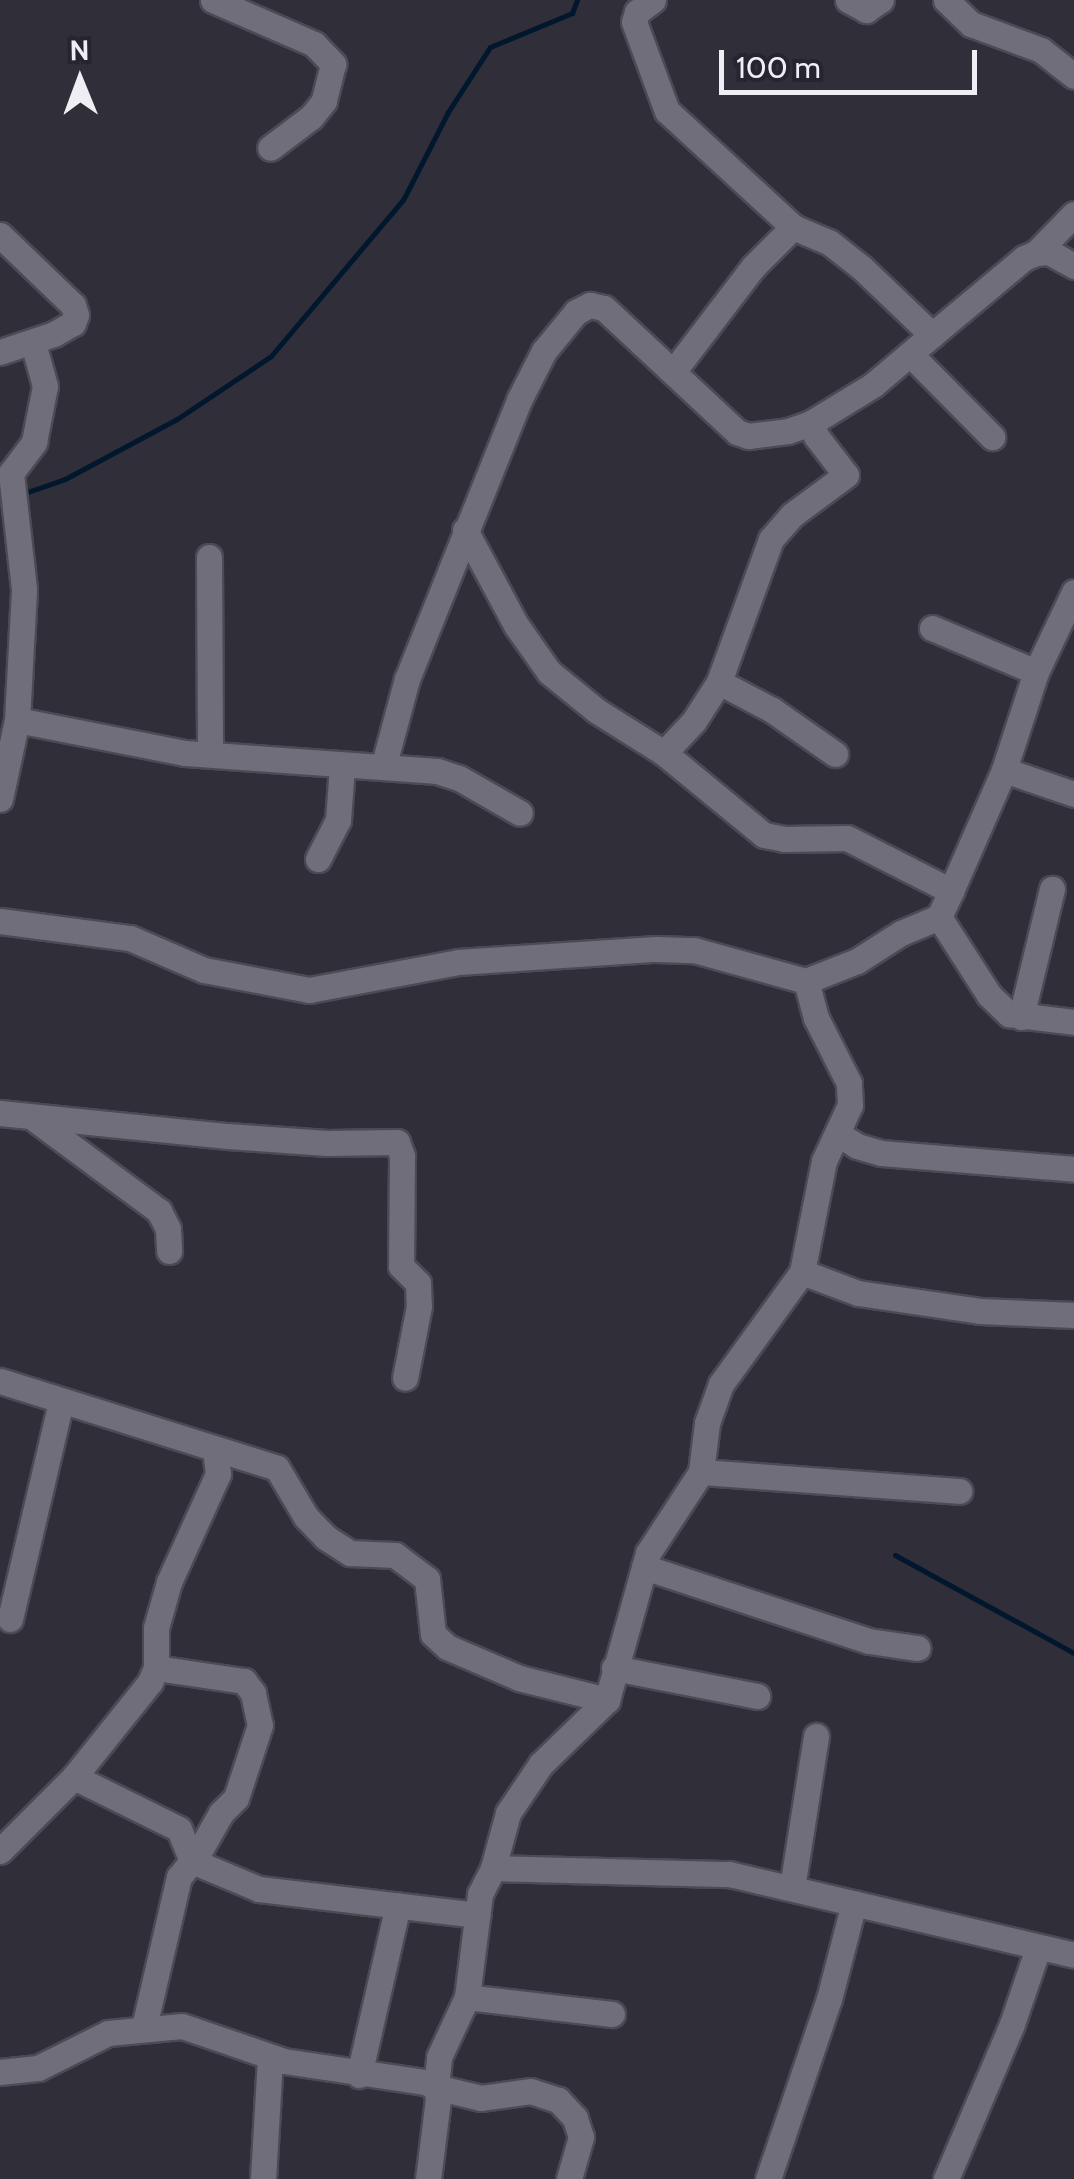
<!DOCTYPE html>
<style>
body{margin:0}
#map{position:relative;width:1074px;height:2179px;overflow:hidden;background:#2f2e39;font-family:Cabin,sans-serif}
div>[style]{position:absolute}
.stream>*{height:5px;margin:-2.5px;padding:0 2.5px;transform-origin:2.5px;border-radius:2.5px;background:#00172e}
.roads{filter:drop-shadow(2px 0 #4c4a53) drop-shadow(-2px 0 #4c4a53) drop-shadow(0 2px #4c4a53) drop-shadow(0 -2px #4c4a53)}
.minor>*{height:25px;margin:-12.5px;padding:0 12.5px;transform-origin:12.5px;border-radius:12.5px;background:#6f6e7a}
span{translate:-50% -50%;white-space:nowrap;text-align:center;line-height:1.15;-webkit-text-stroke:8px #26242e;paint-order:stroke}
.north{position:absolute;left:30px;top:30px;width:100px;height:100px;-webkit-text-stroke:8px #26242e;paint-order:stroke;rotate:359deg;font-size:28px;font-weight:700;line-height:40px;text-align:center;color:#efeef5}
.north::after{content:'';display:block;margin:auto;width:35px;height:45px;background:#efeef5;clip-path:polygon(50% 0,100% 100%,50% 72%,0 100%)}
.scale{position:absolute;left:719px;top:50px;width:258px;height:45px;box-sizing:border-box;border:5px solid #efeef5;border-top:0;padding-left:12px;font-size:30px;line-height:35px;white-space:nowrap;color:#efeef5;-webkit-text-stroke:8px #26242e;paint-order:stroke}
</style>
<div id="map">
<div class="stream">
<i style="left:22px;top:494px;width:46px;rotate:-19.2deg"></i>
<i style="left:65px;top:479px;width:127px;rotate:-28.2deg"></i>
<i style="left:177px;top:419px;width:113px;rotate:-33.8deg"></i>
<i style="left:271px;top:356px;width:204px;rotate:-49.8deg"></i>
<i style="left:403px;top:200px;width:99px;rotate:-62.9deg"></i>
<i style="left:448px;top:112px;width:77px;rotate:-57.1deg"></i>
<i style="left:490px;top:47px;width:89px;rotate:-22.5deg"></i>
<i style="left:572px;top:13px;width:14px;rotate:-69deg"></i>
<i style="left:895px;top:1555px;width:204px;rotate:28.7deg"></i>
</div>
<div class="roads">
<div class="minor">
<i style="left:213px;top:0;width:110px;rotate:23.5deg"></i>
<i style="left:314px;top:44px;width:28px;rotate:46deg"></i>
<i style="left:333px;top:64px;width:38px;rotate:104deg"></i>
<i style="left:324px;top:101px;width:21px;rotate:129deg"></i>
<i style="left:311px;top:117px;width:51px;rotate:142.9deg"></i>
<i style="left:653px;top:0;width:20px;rotate:143deg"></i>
<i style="left:637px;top:12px;width:10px;rotate:107deg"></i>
<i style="left:634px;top:22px;width:95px;rotate:69.7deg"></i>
<i style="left:667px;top:111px;width:171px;rotate:42.6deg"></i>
<i style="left:793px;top:227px;width:39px;rotate:23deg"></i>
<i style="left:829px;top:242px;width:42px;rotate:38.2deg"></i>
<i style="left:862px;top:268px;width:97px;rotate:43.7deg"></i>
<i style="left:932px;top:335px;width:120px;rotate:-39.9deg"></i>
<i style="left:1024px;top:258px;width:13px;rotate:-23deg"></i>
<i style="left:1036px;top:253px;width:54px;rotate:-45.7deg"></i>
<i style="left:848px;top:0;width:21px;rotate:29deg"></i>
<i style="left:866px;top:10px;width:18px;rotate:-34deg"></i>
<i style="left:946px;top:0;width:35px;rotate:44deg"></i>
<i style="left:971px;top:24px;width:75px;rotate:20.4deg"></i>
<i style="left:1041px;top:50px;width:42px;rotate:38.2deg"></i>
<i style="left:0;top:235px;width:101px;rotate:43.8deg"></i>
<i style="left:73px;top:305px;width:10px;rotate:73deg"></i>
<i style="left:76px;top:315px;width:9px;rotate:111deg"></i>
<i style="left:73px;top:323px;width:22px;rotate:150deg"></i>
<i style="left:54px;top:334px;width:57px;rotate:161.6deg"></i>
<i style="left:1036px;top:253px;width:13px;rotate:-4deg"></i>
<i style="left:1049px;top:252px;width:29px;rotate:29deg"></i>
<i style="left:910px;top:354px;width:117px;rotate:45.3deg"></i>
<i style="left:673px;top:372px;width:132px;rotate:-52.7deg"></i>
<i style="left:753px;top:267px;width:57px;rotate:-45deg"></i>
<i style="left:811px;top:423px;width:73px;rotate:-31.5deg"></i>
<i style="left:873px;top:385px;width:77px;rotate:-40.3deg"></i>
<i style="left:465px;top:530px;width:108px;rotate:61.8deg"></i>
<i style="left:516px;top:625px;width:57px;rotate:54.9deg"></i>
<i style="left:549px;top:672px;width:62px;rotate:39.1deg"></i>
<i style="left:597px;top:711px;width:79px;rotate:32.1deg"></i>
<i style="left:664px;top:753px;width:129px;rotate:39.4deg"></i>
<i style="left:764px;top:835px;width:20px;rotate:11deg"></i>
<i style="left:784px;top:839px;width:63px;rotate:-0.9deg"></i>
<i style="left:847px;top:838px;width:117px;rotate:27deg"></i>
<i style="left:951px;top:891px;width:132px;rotate:-66.3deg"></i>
<i style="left:209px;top:557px;width:196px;rotate:89.7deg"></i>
<i style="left:1074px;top:592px;width:89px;rotate:115.4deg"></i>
<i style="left:1036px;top:672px;width:103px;rotate:108.1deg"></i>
<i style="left:1004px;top:770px;width:74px;rotate:18.9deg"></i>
<i style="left:932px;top:628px;width:113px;rotate:22.9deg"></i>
<i style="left:719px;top:682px;width:60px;rotate:27.8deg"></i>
<i style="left:772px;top:710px;width:77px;rotate:34.9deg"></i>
<i style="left:17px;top:720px;width:171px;rotate:11.1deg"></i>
<i style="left:185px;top:753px;width:253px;rotate:4.1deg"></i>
<i style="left:437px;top:771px;width:23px;rotate:18deg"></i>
<i style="left:459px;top:778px;width:70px;rotate:29.8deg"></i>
<i style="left:384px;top:764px;width:88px;rotate:-74.9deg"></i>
<i style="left:407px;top:679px;width:301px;rotate:-68.1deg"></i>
<i style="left:519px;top:400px;width:55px;rotate:-63deg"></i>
<i style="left:544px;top:351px;width:50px;rotate:-50.6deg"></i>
<i style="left:576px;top:312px;width:16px;rotate:-27deg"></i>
<i style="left:590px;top:305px;width:14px;rotate:12deg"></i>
<i style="left:604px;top:308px;width:182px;rotate:43deg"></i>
<i style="left:737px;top:432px;width:12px;rotate:20deg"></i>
<i style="left:748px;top:436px;width:40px;rotate:-7.1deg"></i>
<i style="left:788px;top:431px;width:24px;rotate:-19deg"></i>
<i style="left:811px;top:423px;width:14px;rotate:69deg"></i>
<i style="left:816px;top:436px;width:49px;rotate:52.4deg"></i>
<i style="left:846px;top:475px;width:67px;rotate:143.5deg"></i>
<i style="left:792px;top:515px;width:32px;rotate:131deg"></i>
<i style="left:771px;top:539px;width:152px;rotate:110deg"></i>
<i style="left:719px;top:682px;width:46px;rotate:122.7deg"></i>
<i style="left:694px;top:721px;width:44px;rotate:133.2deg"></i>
<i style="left:0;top:799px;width:81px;rotate:-77.9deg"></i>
<i style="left:17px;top:720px;width:131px;rotate:-86.9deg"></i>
<i style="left:24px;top:589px;width:117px;rotate:-96.4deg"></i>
<i style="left:11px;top:473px;width:39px;rotate:-53deg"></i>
<i style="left:34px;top:442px;width:57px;rotate:-78.9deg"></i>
<i style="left:45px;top:386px;width:45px;rotate:-105.6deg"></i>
<i style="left:318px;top:859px;width:44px;rotate:-62.9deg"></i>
<i style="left:338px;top:820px;width:53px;rotate:-85.7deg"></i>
<i style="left:939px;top:917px;width:93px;rotate:57.3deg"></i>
<i style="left:989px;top:995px;width:28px;rotate:44deg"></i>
<i style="left:1009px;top:1014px;width:65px;rotate:7deg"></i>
<i style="left:0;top:921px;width:131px;rotate:7.5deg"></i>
<i style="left:130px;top:938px;width:81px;rotate:23.4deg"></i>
<i style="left:204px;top:970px;width:107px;rotate:10.8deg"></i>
<i style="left:309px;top:990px;width:152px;rotate:-10.6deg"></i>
<i style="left:458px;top:962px;width:198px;rotate:-3.8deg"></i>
<i style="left:656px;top:949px;width:38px;rotate:2deg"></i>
<i style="left:694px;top:950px;width:116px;rotate:15.5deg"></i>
<i style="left:806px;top:981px;width:55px;rotate:-21.4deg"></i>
<i style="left:857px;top:961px;width:52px;rotate:-32.5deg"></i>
<i style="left:901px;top:933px;width:41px;rotate:-22.8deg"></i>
<i style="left:939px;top:917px;width:29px;rotate:-65deg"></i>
<i style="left:1021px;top:1017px;width:132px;rotate:-76.4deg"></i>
<i style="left:0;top:1113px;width:229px;rotate:5.8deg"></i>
<i style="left:228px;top:1136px;width:99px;rotate:4deg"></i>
<i style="left:327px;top:1143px;width:70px;rotate:-0.8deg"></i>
<i style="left:397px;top:1142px;width:15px;rotate:70deg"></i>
<i style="left:402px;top:1156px;width:110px;rotate:90.5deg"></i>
<i style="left:401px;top:1266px;width:24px;rotate:45deg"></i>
<i style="left:418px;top:1283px;width:23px;rotate:88deg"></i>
<i style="left:419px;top:1306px;width:73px;rotate:101deg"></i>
<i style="left:36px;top:1120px;width:153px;rotate:36.5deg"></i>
<i style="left:159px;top:1211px;width:20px;rotate:63deg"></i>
<i style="left:168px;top:1229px;width:22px;rotate:87deg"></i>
<i style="left:838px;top:1134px;width:22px;rotate:32deg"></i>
<i style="left:857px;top:1146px;width:25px;rotate:16deg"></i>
<i style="left:881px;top:1153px;width:194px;rotate:4.7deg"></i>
<i style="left:802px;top:1272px;width:60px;rotate:20.6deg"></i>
<i style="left:858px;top:1293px;width:123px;rotate:8.4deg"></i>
<i style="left:980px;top:1311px;width:94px;rotate:2.4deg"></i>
<i style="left:0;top:1381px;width:290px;rotate:17.4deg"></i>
<i style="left:277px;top:1468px;width:57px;rotate:59.4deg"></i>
<i style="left:306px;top:1517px;width:28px;rotate:46deg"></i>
<i style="left:325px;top:1537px;width:30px;rotate:33deg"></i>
<i style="left:350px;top:1553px;width:45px;rotate:2.5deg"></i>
<i style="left:395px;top:1555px;width:40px;rotate:37deg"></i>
<i style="left:427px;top:1579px;width:55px;rotate:83.8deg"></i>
<i style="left:433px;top:1634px;width:19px;rotate:43deg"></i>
<i style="left:447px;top:1647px;width:78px;rotate:23.3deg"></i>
<i style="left:519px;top:1678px;width:91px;rotate:14deg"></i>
<i style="left:701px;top:1472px;width:259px;rotate:4.2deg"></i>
<i style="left:644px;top:1567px;width:237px;rotate:18.2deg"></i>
<i style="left:869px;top:1641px;width:49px;rotate:8.3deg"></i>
<i style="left:10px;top:1619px;width:224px;rotate:-76.8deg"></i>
<i style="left:156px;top:1668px;width:89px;rotate:8.4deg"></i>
<i style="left:244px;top:1681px;width:15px;rotate:53deg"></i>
<i style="left:253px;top:1693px;width:33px;rotate:78deg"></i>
<i style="left:260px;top:1725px;width:77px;rotate:108.2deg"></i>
<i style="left:236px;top:1798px;width:21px;rotate:135deg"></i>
<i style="left:221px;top:1813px;width:53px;rotate:119.5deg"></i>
<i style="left:614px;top:1668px;width:146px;rotate:11.1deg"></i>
<i style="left:74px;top:1777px;width:117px;rotate:26.3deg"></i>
<i style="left:179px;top:1829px;width:35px;rotate:68deg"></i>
<i style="left:192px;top:1861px;width:73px;rotate:22.7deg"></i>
<i style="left:259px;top:1889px;width:220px;rotate:6.8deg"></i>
<i style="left:0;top:1851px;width:105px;rotate:-45deg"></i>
<i style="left:74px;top:1777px;width:122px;rotate:-51.3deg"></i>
<i style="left:150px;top:1682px;width:15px;rotate:-67deg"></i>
<i style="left:156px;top:1668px;width:40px;rotate:-90deg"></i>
<i style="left:156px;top:1628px;width:48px;rotate:-74.2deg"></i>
<i style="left:169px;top:1582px;width:119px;rotate:-65.6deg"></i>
<i style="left:218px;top:1474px;width:26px;rotate:-97deg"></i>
<i style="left:493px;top:1868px;width:236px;rotate:1.5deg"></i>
<i style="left:729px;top:1874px;width:354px;rotate:13.2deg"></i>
<i style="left:792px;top:1888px;width:154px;rotate:-81deg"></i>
<i style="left:467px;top:1997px;width:146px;rotate:6.7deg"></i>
<i style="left:144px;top:2027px;width:154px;rotate:-76.9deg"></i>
<i style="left:179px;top:1877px;width:21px;rotate:-51deg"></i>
<i style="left:0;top:2072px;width:38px;rotate:-6deg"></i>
<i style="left:38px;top:2068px;width:78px;rotate:-26.6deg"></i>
<i style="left:108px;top:2033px;width:74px;rotate:-5.4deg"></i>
<i style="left:182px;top:2026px;width:108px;rotate:18.9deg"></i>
<i style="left:284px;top:2061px;width:143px;rotate:8.5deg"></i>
<i style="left:425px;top:2082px;width:12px;rotate:24deg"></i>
<i style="left:436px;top:2087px;width:12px;rotate:81deg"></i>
<i style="left:438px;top:2099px;width:81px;rotate:97.1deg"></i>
<i style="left:359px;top:2075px;width:174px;rotate:-77.1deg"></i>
<i style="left:263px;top:2179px;width:121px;rotate:-86.7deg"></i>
<i style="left:569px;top:2179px;width:44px;rotate:-74.1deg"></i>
<i style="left:581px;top:2137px;width:20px;rotate:-108deg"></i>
<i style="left:575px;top:2118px;width:25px;rotate:-133deg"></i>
<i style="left:558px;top:2100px;width:28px;rotate:-162deg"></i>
<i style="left:531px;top:2091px;width:50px;rotate:172deg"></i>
<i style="left:481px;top:2098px;width:46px;rotate:-166.3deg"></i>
<i style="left:436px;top:2087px;width:30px;rotate:-84deg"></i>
<i style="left:439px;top:2057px;width:66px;rotate:-65deg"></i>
<i style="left:467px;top:1997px;width:104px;rotate:-82.8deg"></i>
<i style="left:480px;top:1894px;width:29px;rotate:-63deg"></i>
<i style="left:493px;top:1868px;width:57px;rotate:-74.7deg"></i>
<i style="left:508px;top:1813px;width:59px;rotate:-56deg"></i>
<i style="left:541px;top:1764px;width:92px;rotate:-44.1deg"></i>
<i style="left:607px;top:1700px;width:153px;rotate:-74.4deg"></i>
<i style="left:648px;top:1553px;width:97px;rotate:-56.8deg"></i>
<i style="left:701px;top:1472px;width:49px;rotate:-83deg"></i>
<i style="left:707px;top:1423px;width:41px;rotate:-70.3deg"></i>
<i style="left:721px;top:1384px;width:138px;rotate:-54.1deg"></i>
<i style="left:802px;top:1272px;width:113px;rotate:-78.8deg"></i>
<i style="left:824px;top:1161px;width:62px;rotate:-65.1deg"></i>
<i style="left:850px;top:1105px;width:22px;rotate:-93deg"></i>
<i style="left:849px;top:1083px;width:73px;rotate:-116.9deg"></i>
<i style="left:816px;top:1018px;width:38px;rotate:-105deg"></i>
<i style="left:768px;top:2179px;width:190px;rotate:-71.3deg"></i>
<i style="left:829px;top:1999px;width:99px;rotate:-75.4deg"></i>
<i style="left:946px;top:2179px;width:168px;rotate:-66.9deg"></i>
<i style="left:1012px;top:2024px;width:80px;rotate:-71.1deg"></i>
</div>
</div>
<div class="north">N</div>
<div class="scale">100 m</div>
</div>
